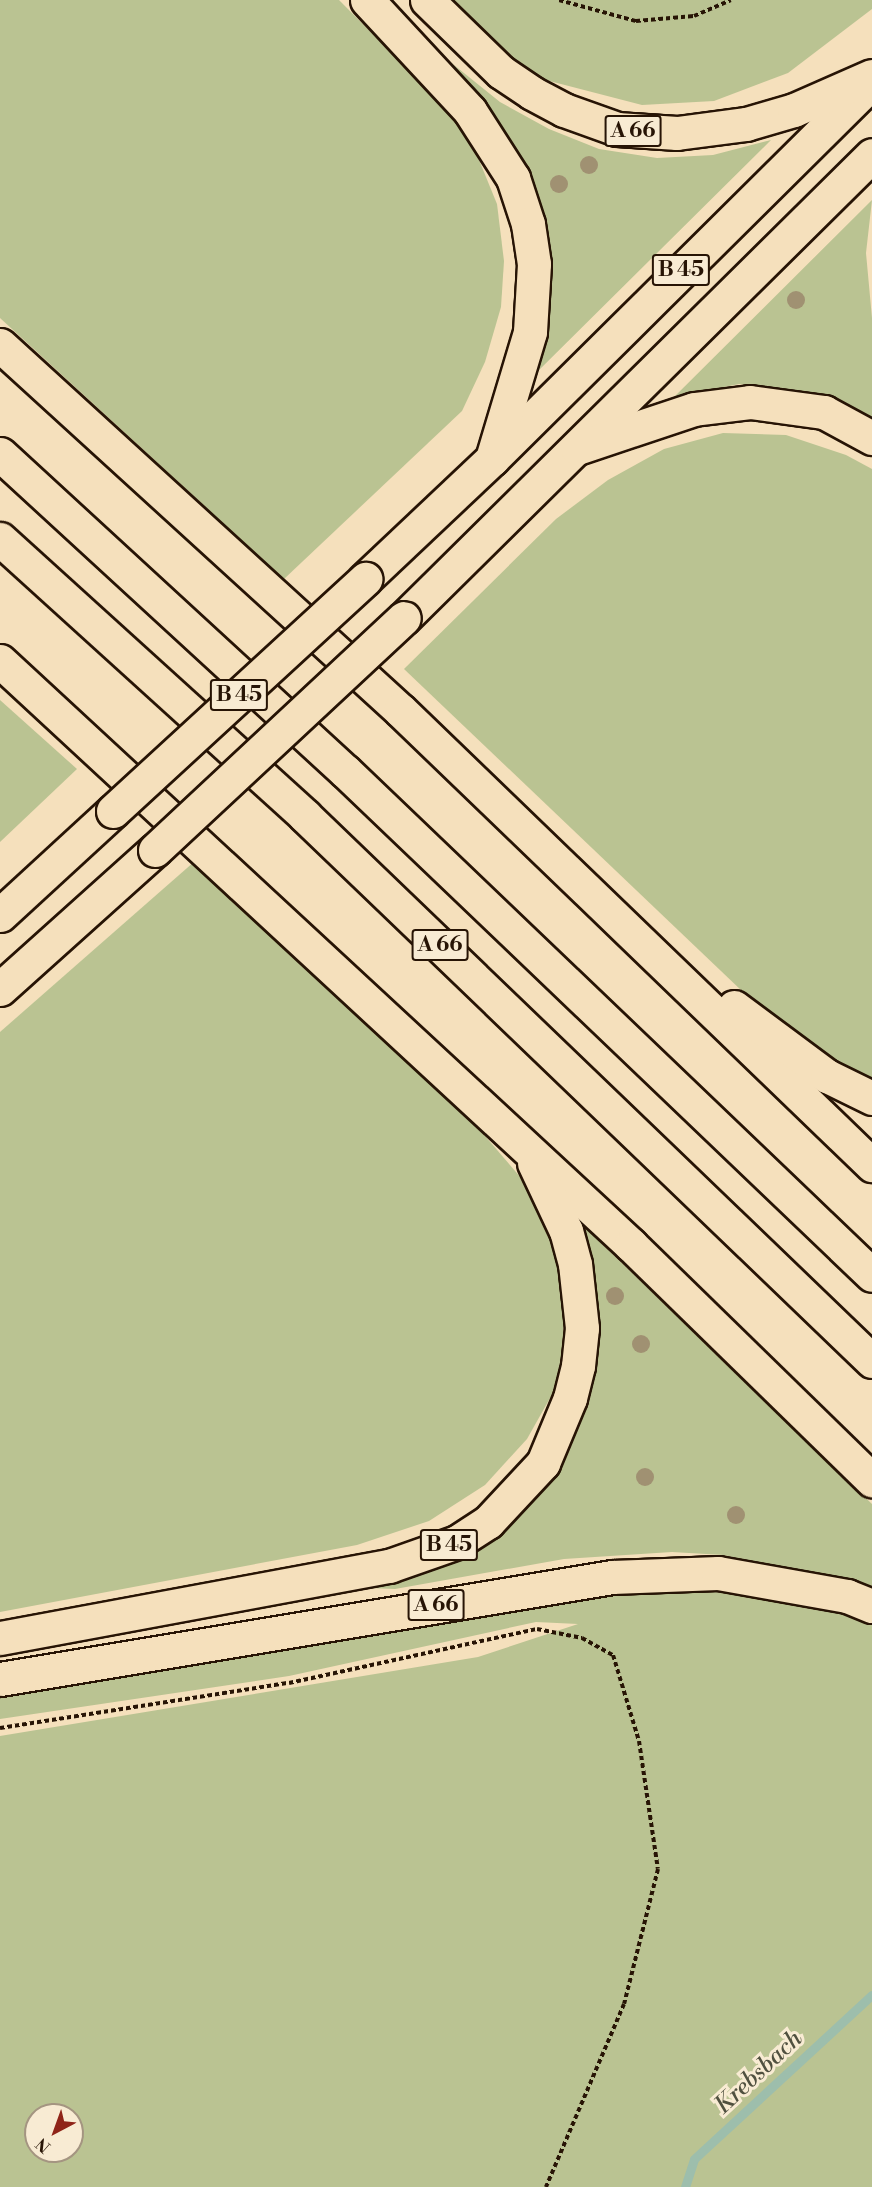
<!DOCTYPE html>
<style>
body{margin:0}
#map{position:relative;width:872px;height:2187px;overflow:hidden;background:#f5e0bc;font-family:"Libre Bodoni",serif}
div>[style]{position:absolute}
.green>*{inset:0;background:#bac392}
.stream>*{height:9px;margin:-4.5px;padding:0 4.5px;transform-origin:4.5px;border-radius:4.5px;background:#9dbeac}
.path>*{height:4px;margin-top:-2px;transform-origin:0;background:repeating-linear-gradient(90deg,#271405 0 4.5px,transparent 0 7.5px)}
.roads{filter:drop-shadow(2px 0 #271405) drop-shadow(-2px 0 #271405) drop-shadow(0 2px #271405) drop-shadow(0 -2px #271405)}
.trunk>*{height:33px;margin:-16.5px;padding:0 16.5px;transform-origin:16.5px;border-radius:16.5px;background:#f5e0bc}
.motorway>*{height:33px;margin:-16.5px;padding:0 16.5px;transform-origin:16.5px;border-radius:16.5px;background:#f5e0bc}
.bridges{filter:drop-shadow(2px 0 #271405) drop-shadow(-2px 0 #271405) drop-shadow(0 2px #271405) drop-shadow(0 -2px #271405)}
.trunk-bridge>*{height:33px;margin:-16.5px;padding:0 16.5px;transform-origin:16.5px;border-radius:16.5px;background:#f5e0bc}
.trees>*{width:18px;height:18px;margin:-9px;border-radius:50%;background:#a09172}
span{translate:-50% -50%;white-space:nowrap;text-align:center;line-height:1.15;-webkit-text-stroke:6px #f8ebd3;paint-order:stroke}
.shield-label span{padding:2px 4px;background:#f8ebd3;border:2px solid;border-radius:4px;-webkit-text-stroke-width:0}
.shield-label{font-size:21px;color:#271405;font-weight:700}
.water-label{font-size:24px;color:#50503f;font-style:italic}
.north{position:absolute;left:24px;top:2103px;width:60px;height:60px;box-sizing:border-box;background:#f8ebd3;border:2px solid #a49581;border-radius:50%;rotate:221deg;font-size:16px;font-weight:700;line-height:24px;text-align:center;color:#271405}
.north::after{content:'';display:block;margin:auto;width:21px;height:27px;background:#8f2418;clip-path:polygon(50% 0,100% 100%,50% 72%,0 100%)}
</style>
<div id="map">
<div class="green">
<i style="clip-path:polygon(0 0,339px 0,450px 112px,477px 155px,497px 204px,504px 261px,501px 307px,485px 362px,462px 411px,284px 579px,0 318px)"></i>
<i style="clip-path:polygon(450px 0,872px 0,872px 9px,788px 73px,714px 101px,642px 105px,534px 77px)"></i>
<i style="clip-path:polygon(449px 61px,500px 102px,549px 129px,599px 149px,657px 158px,713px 155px,771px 140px,534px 375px,550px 304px,548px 260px,524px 164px,492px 112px)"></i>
<i style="clip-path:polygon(872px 200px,866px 253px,872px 318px,872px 417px,820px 396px,739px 384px,694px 393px,666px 405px)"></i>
<i style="clip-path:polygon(723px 433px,786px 435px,846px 455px,872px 469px,872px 1085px,786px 1033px,404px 669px,556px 519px,608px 480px,664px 449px)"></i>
<i style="clip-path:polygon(0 700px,77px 769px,0 842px)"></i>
<i style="clip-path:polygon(203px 854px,460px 1107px,534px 1193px,554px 1238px,565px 1298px,562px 1356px,554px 1391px,527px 1439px,485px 1485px,429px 1521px,357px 1545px,0 1612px,0 1032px)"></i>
<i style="clip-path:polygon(573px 1216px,872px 1504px,872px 1589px,723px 1555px,672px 1552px,564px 1559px,395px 1589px,368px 1588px,424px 1569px,567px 1444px)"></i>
<i style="clip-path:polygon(evenodd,694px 1587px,781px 1596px,872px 1623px,872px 2187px,0 2187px,0 1736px,478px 1657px,578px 1624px,536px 1622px,289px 1676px,0 1719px,0 1689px,559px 1591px,694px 1587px,36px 2115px,72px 2115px,72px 2151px,36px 2151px,36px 2115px)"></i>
</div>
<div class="stream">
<i style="left:685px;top:2187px;width:29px;rotate:-72deg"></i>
<i style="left:694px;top:2159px;width:242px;rotate:-42.7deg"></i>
</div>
<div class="path">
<i style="left:559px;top:0;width:80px;rotate:15.3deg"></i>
<i style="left:636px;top:21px;width:58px;rotate:-4.9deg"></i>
<i style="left:694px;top:16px;width:40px;rotate:-23.4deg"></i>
<i style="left:0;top:1728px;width:292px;rotate:-8.9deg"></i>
<i style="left:289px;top:1683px;width:254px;rotate:-12.3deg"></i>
<i style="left:537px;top:1629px;width:46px;rotate:11.3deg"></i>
<i style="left:582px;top:1638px;width:35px;rotate:29deg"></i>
<i style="left:613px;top:1655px;width:90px;rotate:73.2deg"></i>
<i style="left:639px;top:1741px;width:129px;rotate:81.6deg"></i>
<i style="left:658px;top:1869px;width:139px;rotate:104.1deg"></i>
<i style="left:624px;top:2004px;width:199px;rotate:113.1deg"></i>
</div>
<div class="roads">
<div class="trunk">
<i style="left:365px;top:579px;width:175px;rotate:-43.4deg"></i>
<i style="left:492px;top:459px;width:535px;rotate:-44.77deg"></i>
<i style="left:404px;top:618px;width:658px;rotate:-44.69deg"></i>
<i style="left:0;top:915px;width:154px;rotate:-42.6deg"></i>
<i style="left:0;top:989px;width:208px;rotate:-41.9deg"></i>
</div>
<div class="motorway">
<i style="left:367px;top:0;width:151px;rotate:47.1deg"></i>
<i style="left:470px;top:111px;width:80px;rotate:57.3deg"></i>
<i style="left:513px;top:178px;width:48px;rotate:71.9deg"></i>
<i style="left:528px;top:224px;width:40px;rotate:81.5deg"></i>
<i style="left:534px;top:264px;width:68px;rotate:93.4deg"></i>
<i style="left:530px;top:332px;width:133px;rotate:106.7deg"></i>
<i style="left:427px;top:0;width:103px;rotate:44.2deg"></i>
<i style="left:501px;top:72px;width:37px;rotate:34deg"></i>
<i style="left:532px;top:93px;width:36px;rotate:28deg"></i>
<i style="left:564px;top:110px;width:56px;rotate:19.7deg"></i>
<i style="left:617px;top:129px;width:60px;rotate:3.8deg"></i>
<i style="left:677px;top:133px;width:70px;rotate:-7.4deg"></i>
<i style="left:746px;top:124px;width:50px;rotate:-16.3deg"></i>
<i style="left:794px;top:110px;width:85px;rotate:-23.6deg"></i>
<i style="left:0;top:345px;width:542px;rotate:42.38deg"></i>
<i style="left:400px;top:710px;width:656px;rotate:43.95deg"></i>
<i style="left:577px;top:448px;width:123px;rotate:-18.4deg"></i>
<i style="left:694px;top:409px;width:56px;rotate:-7.1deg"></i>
<i style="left:750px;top:402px;width:75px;rotate:7.7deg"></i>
<i style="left:824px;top:412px;width:55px;rotate:28.4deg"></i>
<i style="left:0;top:454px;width:469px;rotate:42.6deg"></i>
<i style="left:345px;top:771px;width:729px;rotate:43.72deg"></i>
<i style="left:0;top:539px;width:411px;rotate:42.2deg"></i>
<i style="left:304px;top:815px;width:788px;rotate:43.87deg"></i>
<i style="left:0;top:661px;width:860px;rotate:42.78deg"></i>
<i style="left:631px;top:1245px;width:337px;rotate:44.3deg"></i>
<i style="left:734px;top:1007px;width:116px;rotate:36.6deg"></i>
<i style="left:827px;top:1076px;width:50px;rotate:26.1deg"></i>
<i style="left:0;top:1638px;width:396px;rotate:-10.5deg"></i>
<i style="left:389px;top:1566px;width:72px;rotate:-19.4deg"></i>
<i style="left:457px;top:1542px;width:37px;rotate:-33deg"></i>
<i style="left:488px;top:1522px;width:81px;rotate:-47deg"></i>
<i style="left:543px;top:1463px;width:70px;rotate:-67.4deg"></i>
<i style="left:570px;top:1398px;width:33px;rotate:-76deg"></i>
<i style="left:578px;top:1366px;width:38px;rotate:-84deg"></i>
<i style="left:582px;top:1328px;width:64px;rotate:-96.2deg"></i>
<i style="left:575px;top:1264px;width:34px;rotate:-105deg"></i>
<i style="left:566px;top:1231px;width:75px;rotate:-115.2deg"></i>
<i style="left:0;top:1679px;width:620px;rotate:-9.46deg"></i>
<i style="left:612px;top:1577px;width:106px;rotate:-2.2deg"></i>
<i style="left:718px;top:1573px;width:131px;rotate:10.1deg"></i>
<i style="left:847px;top:1596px;width:27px;rotate:22deg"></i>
</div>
</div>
<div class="bridges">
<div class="trunk-bridge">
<i style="left:113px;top:811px;width:343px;rotate:-42.6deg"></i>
<i style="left:155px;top:850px;width:340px;rotate:-43deg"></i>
</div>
</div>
<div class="trees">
<i style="left:589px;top:165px"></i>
<i style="left:559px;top:184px"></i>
<i style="left:796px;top:300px"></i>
<i style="left:615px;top:1296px"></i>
<i style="left:641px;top:1344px"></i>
<i style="left:645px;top:1477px"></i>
<i style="left:736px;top:1515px"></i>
</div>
<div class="shield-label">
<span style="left:633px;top:131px">A 66</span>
<span style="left:681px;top:270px">B 45</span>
<span style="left:239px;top:695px">B 45</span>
<span style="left:440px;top:945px">A 66</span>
<span style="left:449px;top:1545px">B 45</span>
<span style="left:436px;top:1605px">A 66</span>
</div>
<div class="water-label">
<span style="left:759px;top:2073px;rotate:-43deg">Krebsbach</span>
</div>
<div class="north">N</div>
</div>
